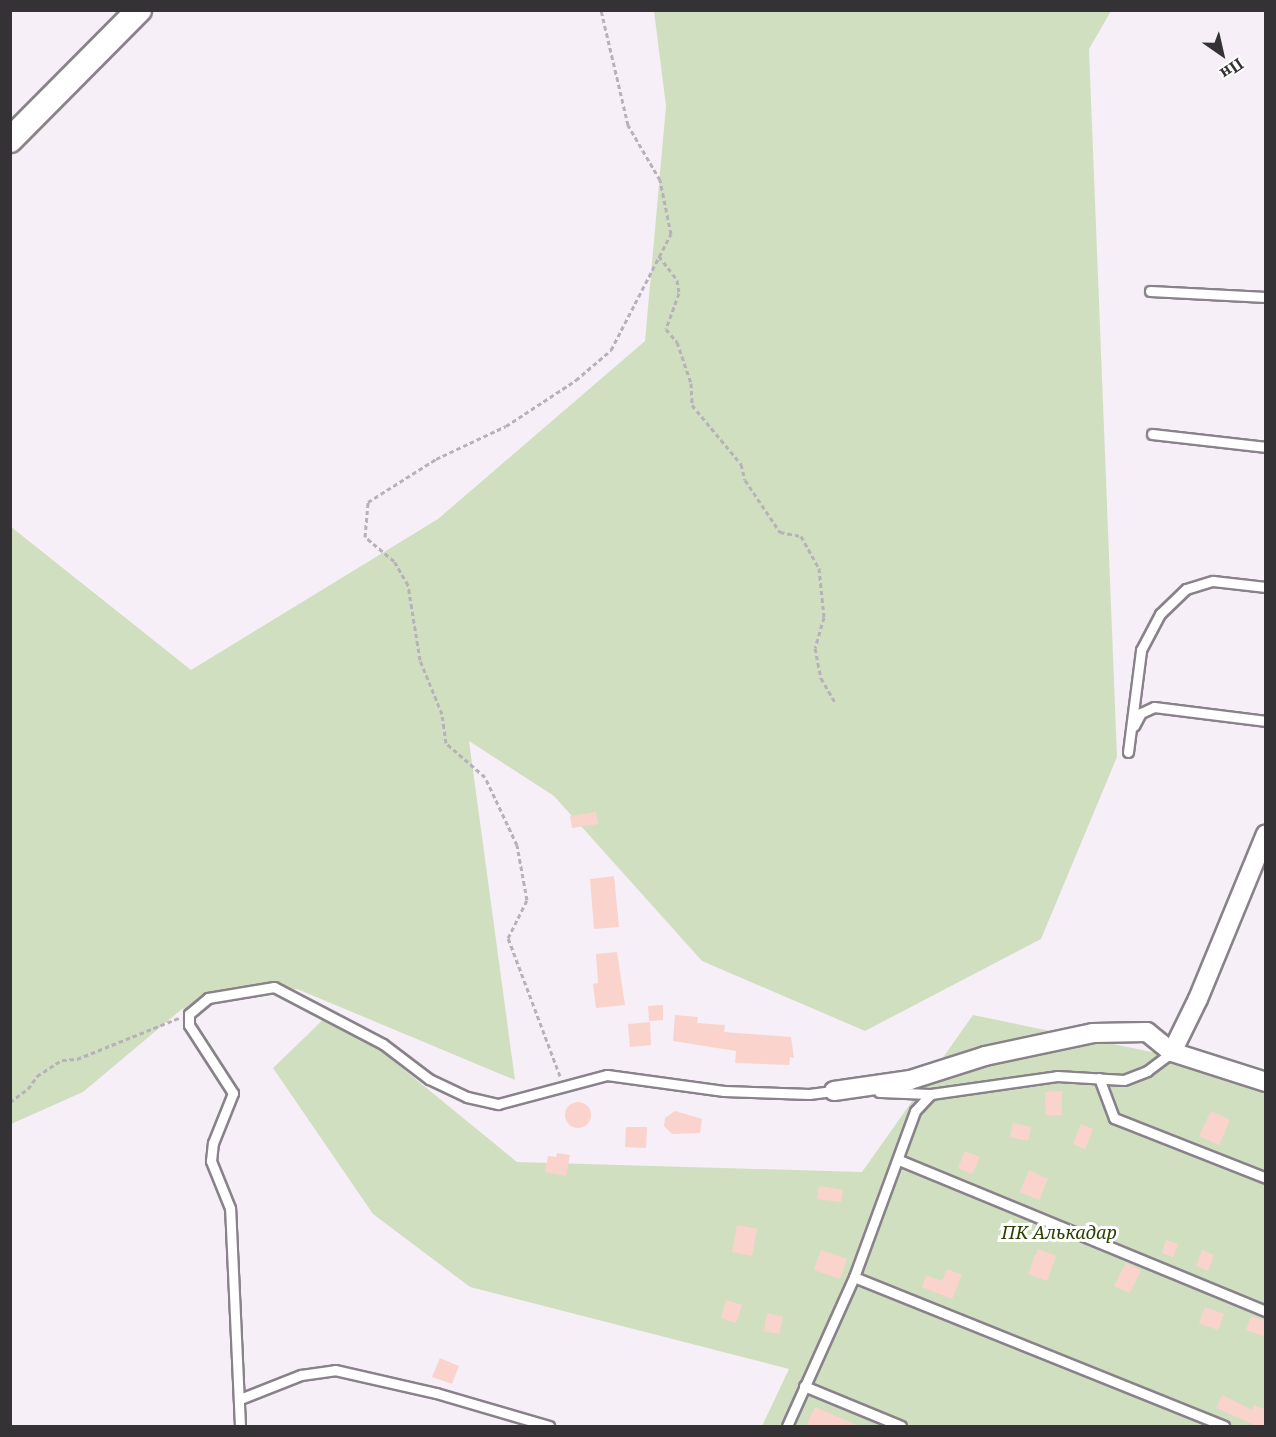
<!DOCTYPE html>
<meta charset="utf-8">
<style>
body{margin:0}
#map{position:relative;width:1276px;height:1437px;overflow:hidden;background:#f6eff7;font-family:"Noto Serif",serif}
div>[style]{position:absolute}
.green>*{inset:0;background:#d1dfc1}
.building>*{inset:0;background:#fbd3cd}
.round{border-radius:50%}
.path>*{height:3px;margin-top:-1.5px;transform-origin:0;background:repeating-linear-gradient(90deg,#b7b1b8 0 4.5px,transparent 0 7.5px)}
.roads{filter:drop-shadow(2px 0 #89828a) drop-shadow(-2px 0 #89828a) drop-shadow(0 2px #89828a) drop-shadow(0 -2px #89828a)}
.service>*{height:9px;margin:-4.5px;padding:0 4.5px;transform-origin:4.5px;border-radius:4.5px;background:#fff}
.minor>*{height:18px;margin:-9px;padding:0 9px;transform-origin:9px;border-radius:9px;background:#fff}
.secondary>*{height:24px;margin:-12px;padding:0 12px;transform-origin:12px;border-radius:12px;background:#fff}
span{translate:-50% -50%;white-space:nowrap;text-align:center;line-height:1.15;-webkit-text-stroke:6px #fff;paint-order:stroke}
.park-label{font-size:18px;color:#2c4104;font-style:italic}
.frame{position:absolute;inset:0;border:12px solid #353236;pointer-events:none}
.north{position:absolute;left:1192px;top:24px;width:60px;height:60px;-webkit-text-stroke:4px #fff;paint-order:stroke;rotate:146deg;font-size:16px;font-weight:700;line-height:24px;text-align:center;color:#353236}
.north::after{content:'';display:block;margin:auto;width:21px;height:27px;background:#353236;clip-path:polygon(50% 0,100% 100%,50% 72%,0 100%)}
</style>
<div id="map">
<div class="green">
<i style="clip-path:polygon(654px 11px,1111px 11px,1089px 49px,1117px 757px,1041px 939px,865px 1031px,702px 961px,554px 796px,469px 741px,515px 1080px,297px 989px,182px 1009px,83px 1092px,11px 1124px,10px 526px,191px 670px,438px 519px,645px 341px,666px 106px)"></i>
<i style="clip-path:polygon(332px 1011px,517px 1162px,862px 1172px,973px 1015px,1249px 1072px,1266px 1079px,1265px 1426px,762px 1426px,789px 1369px,470px 1287px,373px 1214px,273px 1068px)"></i>
</div>
<div class="building">
<i style="clip-path:polygon(596px 812px,598px 824px,572px 828px,570px 816px)"></i>
<i style="clip-path:polygon(614px 876px,619px 927px,594px 929px,590px 879px)"></i>
<i style="clip-path:polygon(617px 952px,625px 1005px,596px 1008px,593px 984px,598px 983px,596px 954px)"></i>
<i style="clip-path:polygon(663px 1005px,663px 1020px,649px 1021px,648px 1006px)"></i>
<i style="clip-path:polygon(675px 1015px,698px 1017px,697px 1023px,725px 1025px,724px 1032px,791px 1037px,794px 1058px,790px 1057px,789px 1065px,735px 1063px,736px 1051px,673px 1041px)"></i>
<i style="clip-path:polygon(650px 1022px,651px 1045px,630px 1047px,628px 1024px)"></i>
<i style="clip-path:polygon(1062px 1091px,1062px 1115px,1046px 1115px,1045px 1092px)"></i>
<i class="round" style="left:565px;top:1102px;width:26px;height:26px"></i>
<i style="clip-path:polygon(675px 1111px,702px 1119px,700px 1133px,672px 1134px,664px 1126px,665px 1118px)"></i>
<i style="clip-path:polygon(1211px 1111px,1230px 1120px,1219px 1145px,1199px 1136px)"></i>
<i style="clip-path:polygon(1013px 1123px,1031px 1127px,1028px 1141px,1010px 1137px)"></i>
<i style="clip-path:polygon(1081px 1124px,1093px 1129px,1085px 1149px,1073px 1144px)"></i>
<i style="clip-path:polygon(626px 1127px,647px 1127px,646px 1148px,625px 1147px)"></i>
<i style="clip-path:polygon(965px 1151px,980px 1157px,972px 1174px,958px 1168px)"></i>
<i style="clip-path:polygon(557px 1153px,570px 1155px,566px 1176px,545px 1172px,548px 1156px,556px 1157px)"></i>
<i style="clip-path:polygon(1029px 1170px,1048px 1179px,1039px 1200px,1020px 1192px)"></i>
<i style="clip-path:polygon(819px 1186px,843px 1190px,841px 1202px,817px 1199px)"></i>
<i style="clip-path:polygon(737px 1225px,757px 1229px,752px 1256px,732px 1252px)"></i>
<i style="clip-path:polygon(1166px 1240px,1178px 1244px,1173px 1257px,1162px 1253px)"></i>
<i style="clip-path:polygon(1038px 1249px,1056px 1256px,1047px 1281px,1028px 1274px)"></i>
<i style="clip-path:polygon(821px 1250px,847px 1259px,840px 1279px,814px 1270px)"></i>
<i style="clip-path:polygon(1202px 1250px,1214px 1255px,1208px 1271px,1196px 1266px)"></i>
<i style="clip-path:polygon(1126px 1263px,1141px 1270px,1130px 1293px,1114px 1286px)"></i>
<i style="clip-path:polygon(947px 1269px,962px 1275px,952px 1299px,922px 1287px,926px 1275px,942px 1281px)"></i>
<i style="clip-path:polygon(726px 1300px,742px 1305px,736px 1323px,721px 1318px)"></i>
<i style="clip-path:polygon(1205px 1307px,1224px 1314px,1218px 1330px,1199px 1323px)"></i>
<i style="clip-path:polygon(767px 1313px,783px 1317px,779px 1334px,764px 1331px)"></i>
<i style="clip-path:polygon(1251px 1316px,1266px 1321px,1266px 1337px,1246px 1330px)"></i>
<i style="clip-path:polygon(440px 1358px,459px 1366px,452px 1384px,432px 1377px)"></i>
<i style="clip-path:polygon(1222px 1395px,1252px 1410px,1254px 1405px,1266px 1410px,1266px 1426px,1257px 1426px,1216px 1408px)"></i>
<i style="clip-path:polygon(815px 1407px,859px 1426px,806px 1426px)"></i>
</div>
<div class="path">
<i style="left:659px;top:256px;width:30px;rotate:53deg"></i>
<i style="left:677px;top:280px;width:13px;rotate:81deg"></i>
<i style="left:679px;top:293px;width:38px;rotate:110deg"></i>
<i style="left:666px;top:329px;width:17px;rotate:50deg"></i>
<i style="left:677px;top:342px;width:43px;rotate:71.1deg"></i>
<i style="left:691px;top:383px;width:22px;rotate:87deg"></i>
<i style="left:692px;top:405px;width:77px;rotate:50.3deg"></i>
<i style="left:741px;top:464px;width:16px;rotate:76deg"></i>
<i style="left:745px;top:480px;width:63px;rotate:56.1deg"></i>
<i style="left:780px;top:532px;width:21px;rotate:11deg"></i>
<i style="left:801px;top:536px;width:37px;rotate:61deg"></i>
<i style="left:819px;top:568px;width:49px;rotate:84.2deg"></i>
<i style="left:824px;top:617px;width:32px;rotate:106deg"></i>
<i style="left:815px;top:648px;width:31px;rotate:79deg"></i>
<i style="left:821px;top:678px;width:28px;rotate:60deg"></i>
<i style="left:560px;top:1076px;width:147px;rotate:-110.6deg"></i>
<i style="left:508px;top:938px;width:42px;rotate:-63.4deg"></i>
<i style="left:527px;top:900px;width:56px;rotate:-100.3deg"></i>
<i style="left:517px;top:845px;width:75px;rotate:-115.2deg"></i>
<i style="left:485px;top:777px;width:52px;rotate:-138.9deg"></i>
<i style="left:446px;top:743px;width:29px;rotate:-98deg"></i>
<i style="left:442px;top:714px;width:58px;rotate:-112.2deg"></i>
<i style="left:420px;top:660px;width:76px;rotate:-99.1deg"></i>
<i style="left:408px;top:585px;width:28px;rotate:-120deg"></i>
<i style="left:394px;top:561px;width:38px;rotate:-140deg"></i>
<i style="left:365px;top:537px;width:35px;rotate:-85deg"></i>
<i style="left:368px;top:502px;width:80px;rotate:-32.3deg"></i>
<i style="left:436px;top:459px;width:77px;rotate:-25.2deg"></i>
<i style="left:506px;top:426px;width:84px;rotate:-33.3deg"></i>
<i style="left:576px;top:380px;width:46px;rotate:-40.6deg"></i>
<i style="left:611px;top:350px;width:131px;rotate:-62.7deg"></i>
<i style="left:671px;top:234px;width:55px;rotate:-101.5deg"></i>
<i style="left:660px;top:180px;width:64px;rotate:-120.2deg"></i>
<i style="left:628px;top:125px;width:118px;rotate:-103.2deg"></i>
<i style="left:10px;top:1102px;width:22px;rotate:-36deg"></i>
<i style="left:28px;top:1089px;width:16px;rotate:-55deg"></i>
<i style="left:37px;top:1076px;width:30px;rotate:-33deg"></i>
<i style="left:62px;top:1060px;width:15px;rotate:-4deg"></i>
<i style="left:77px;top:1059px;width:110px;rotate:-21.9deg"></i>
</div>
<div class="roads">
<div class="service">
<i style="left:1150px;top:291px;width:116px;rotate:3deg"></i>
<i style="left:1152px;top:434px;width:115px;rotate:6.5deg"></i>
<i style="left:1134px;top:726px;width:15px;rotate:-62deg"></i>
<i style="left:1141px;top:713px;width:14px;rotate:-25deg"></i>
<i style="left:1154px;top:707px;width:113px;rotate:7.1deg"></i>
<i style="left:1128px;top:752px;width:103px;rotate:-82.7deg"></i>
<i style="left:1141px;top:650px;width:41px;rotate:-62.2deg"></i>
<i style="left:1160px;top:614px;width:36px;rotate:-44deg"></i>
<i style="left:1186px;top:589px;width:28px;rotate:-17deg"></i>
<i style="left:1213px;top:581px;width:53px;rotate:6.5deg"></i>
<i style="left:1099px;top:1078px;width:43px;rotate:69.4deg"></i>
<i style="left:1114px;top:1118px;width:163px;rotate:21.5deg"></i>
<i style="left:879px;top:1092px;width:52px;rotate:2.2deg"></i>
<i style="left:899px;top:1160px;width:397px;rotate:22.4deg"></i>
<i style="left:854px;top:1277px;width:399px;rotate:21.9deg"></i>
<i style="left:804px;top:1386px;width:105px;rotate:22.4deg"></i>
<i style="left:240px;top:1399px;width:66px;rotate:-21.5deg"></i>
<i style="left:301px;top:1375px;width:34px;rotate:-8deg"></i>
<i style="left:335px;top:1370px;width:104px;rotate:12.8deg"></i>
<i style="left:436px;top:1393px;width:118px;rotate:16.3deg"></i>
<i style="left:240px;top:1426px;width:218px;rotate:-92.6deg"></i>
<i style="left:230px;top:1208px;width:51px;rotate:-112deg"></i>
<i style="left:211px;top:1161px;width:18px;rotate:-84deg"></i>
<i style="left:213px;top:1143px;width:54px;rotate:-68.2deg"></i>
<i style="left:233px;top:1093px;width:81px;rotate:-122.9deg"></i>
<i style="left:189px;top:1025px;width:11px;rotate:-90deg"></i>
<i style="left:189px;top:1014px;width:25px;rotate:-40deg"></i>
<i style="left:208px;top:998px;width:67px;rotate:-9.5deg"></i>
<i style="left:274px;top:987px;width:123px;rotate:27.6deg"></i>
<i style="left:383px;top:1044px;width:58px;rotate:37.3deg"></i>
<i style="left:429px;top:1079px;width:42px;rotate:25.3deg"></i>
<i style="left:467px;top:1097px;width:32px;rotate:13deg"></i>
<i style="left:498px;top:1104px;width:113px;rotate:-14.9deg"></i>
<i style="left:607px;top:1075px;width:118px;rotate:7.8deg"></i>
<i style="left:724px;top:1091px;width:85px;rotate:2deg"></i>
<i style="left:809px;top:1094px;width:26px;rotate:-7deg"></i>
<i style="left:787px;top:1426px;width:163px;rotate:-65.8deg"></i>
<i style="left:854px;top:1277px;width:177px;rotate:-69.8deg"></i>
<i style="left:915px;top:1111px;width:23px;rotate:-47deg"></i>
<i style="left:931px;top:1094px;width:127px;rotate:-8.1deg"></i>
<i style="left:1057px;top:1076px;width:67px;rotate:3.4deg"></i>
<i style="left:1124px;top:1080px;width:25px;rotate:-21deg"></i>
<i style="left:1147px;top:1071px;width:31px;rotate:-37deg"></i>
</div>
<div class="minor">
<i style="left:1172px;top:1052px;width:99px;rotate:17.7deg"></i>
<i style="left:834px;top:1091px;width:77px;rotate:-8.2deg"></i>
<i style="left:910px;top:1080px;width:79px;rotate:-17.7deg"></i>
<i style="left:985px;top:1056px;width:110px;rotate:-12deg"></i>
<i style="left:1093px;top:1033px;width:54px;rotate:-1.1deg"></i>
<i style="left:1147px;top:1032px;width:32px;rotate:39deg"></i>
<i style="left:1172px;top:1052px;width:59px;rotate:-63.9deg"></i>
<i style="left:1198px;top:999px;width:178px;rotate:-67.6deg"></i>
</div>
<div class="secondary">
<i style="left:10px;top:140px;width:183px;rotate:-45.2deg"></i>
</div>
</div>
<div class="park-label">
<span style="left:1059px;top:1232px">ПК Алькадар</span>
</div>
<div class="frame"></div>
<div class="north">Пн</div>
</div>
